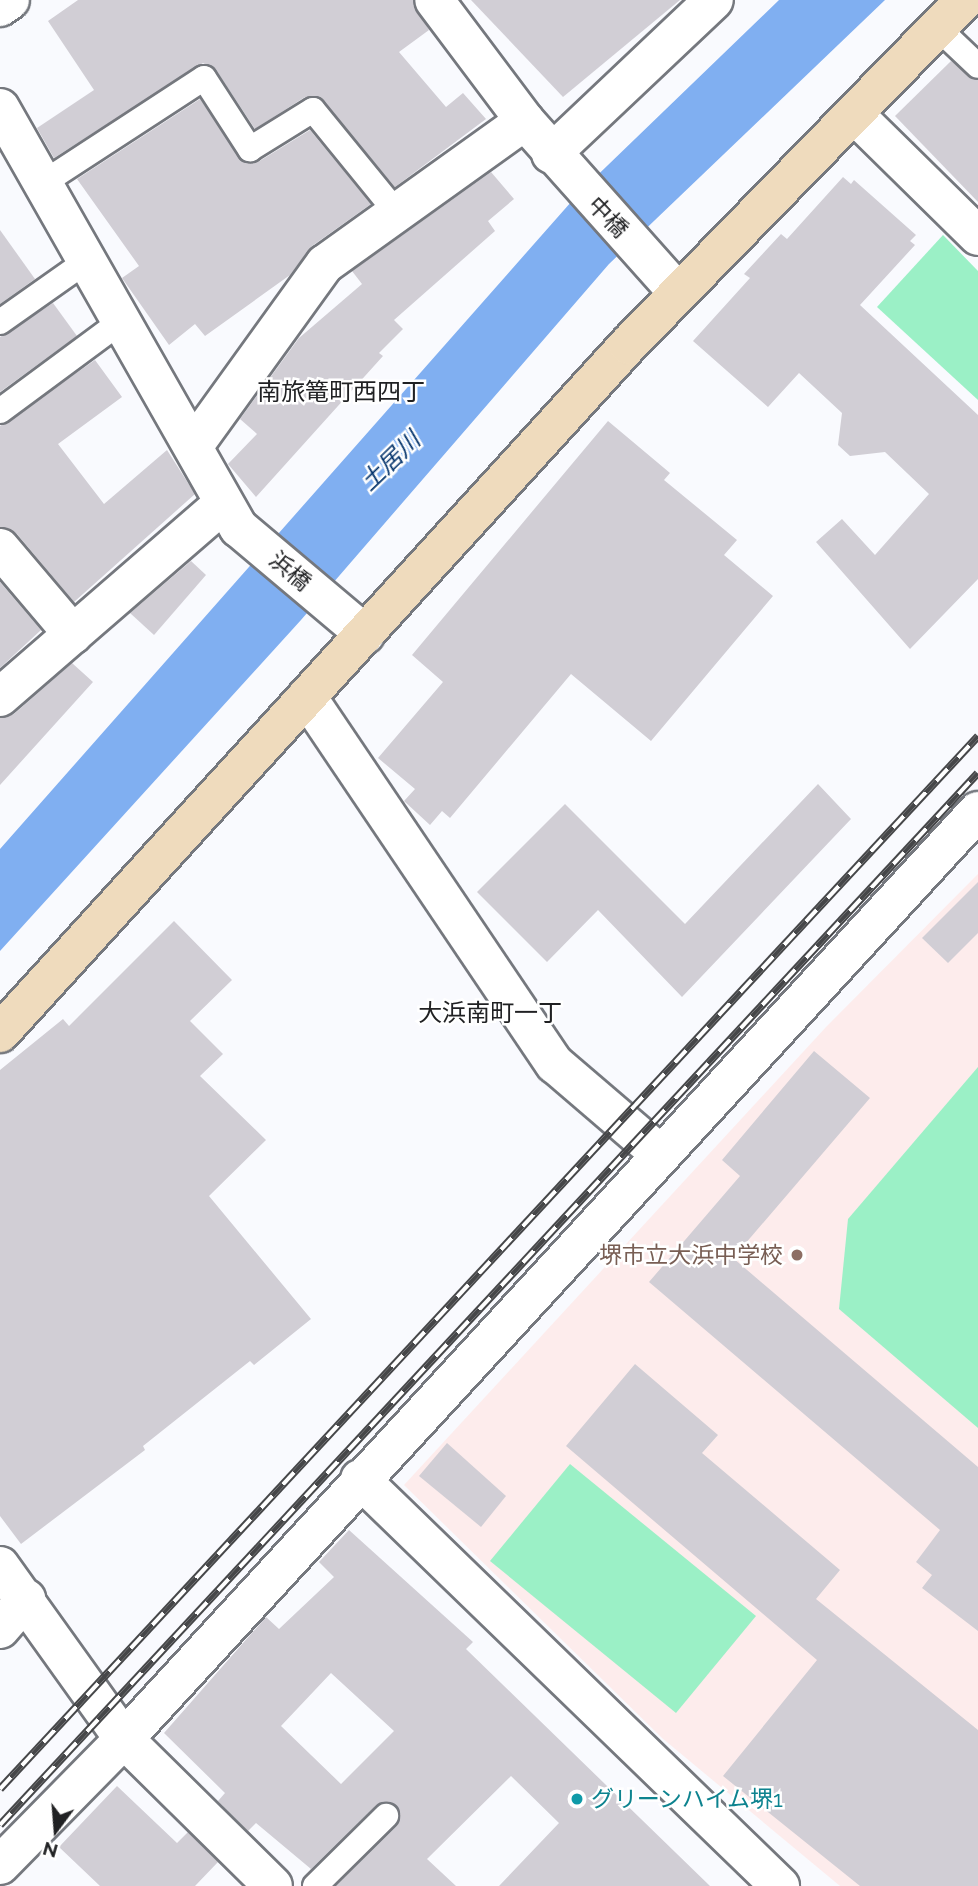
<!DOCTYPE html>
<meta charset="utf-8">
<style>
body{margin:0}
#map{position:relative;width:978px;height:1886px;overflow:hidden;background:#f9fafe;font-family:Raleway,"Noto Sans JP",sans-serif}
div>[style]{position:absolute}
.education>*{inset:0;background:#fdecec}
.green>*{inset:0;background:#9bf0c6}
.water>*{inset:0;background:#80aff1}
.building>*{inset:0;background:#d1ced5}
.roads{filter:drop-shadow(2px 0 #75787e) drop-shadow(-2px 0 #75787e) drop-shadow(0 2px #75787e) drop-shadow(0 -2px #75787e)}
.lane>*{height:24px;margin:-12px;padding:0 12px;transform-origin:12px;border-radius:12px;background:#fff}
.street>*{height:38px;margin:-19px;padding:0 19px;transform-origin:19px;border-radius:19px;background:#fff}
.secondary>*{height:38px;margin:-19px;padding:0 19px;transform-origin:19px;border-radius:19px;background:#efdbbd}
.rail>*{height:8px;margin-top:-4px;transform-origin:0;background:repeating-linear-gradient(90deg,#fff 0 16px,#464749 0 32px);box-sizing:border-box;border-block:2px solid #464749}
.dots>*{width:19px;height:19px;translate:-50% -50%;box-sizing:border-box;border:4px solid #fff;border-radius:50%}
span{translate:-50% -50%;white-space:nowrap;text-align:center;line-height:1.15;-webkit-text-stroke:5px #fff;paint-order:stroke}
.street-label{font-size:23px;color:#202123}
.education-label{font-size:23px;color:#785e54}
.right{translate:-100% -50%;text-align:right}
.culture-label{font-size:23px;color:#0d838f}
.left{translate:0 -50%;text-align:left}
.neighbourhood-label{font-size:24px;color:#202123}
.water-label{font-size:24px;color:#02326b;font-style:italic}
.north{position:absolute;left:21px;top:1795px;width:70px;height:70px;-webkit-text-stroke:5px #fff;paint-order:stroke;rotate:196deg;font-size:19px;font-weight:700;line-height:28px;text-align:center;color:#202123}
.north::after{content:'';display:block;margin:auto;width:24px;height:32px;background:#202123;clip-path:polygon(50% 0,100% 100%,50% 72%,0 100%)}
</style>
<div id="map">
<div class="education">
<i style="clip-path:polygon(978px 874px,978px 1886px,840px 1886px,662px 1738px,404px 1485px,827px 1026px)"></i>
</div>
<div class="green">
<i style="clip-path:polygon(943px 235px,978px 271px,978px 400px,877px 307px)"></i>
<i style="clip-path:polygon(978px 1067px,978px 1428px,839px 1309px,848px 1219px)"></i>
<i style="clip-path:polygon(570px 1464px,756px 1616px,676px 1713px,490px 1561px)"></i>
</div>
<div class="water">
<i style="clip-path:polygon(779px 0,885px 0,609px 264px,301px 620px,0 951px,0 849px,579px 193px)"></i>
</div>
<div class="building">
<i style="clip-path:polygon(78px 0,413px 0,429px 30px,399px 52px,446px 107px,463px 93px,486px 119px,395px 187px,319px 97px,305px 97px,255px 129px,216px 70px,203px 63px,54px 158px,37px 128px,94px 90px,48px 21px)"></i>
<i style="clip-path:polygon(471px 0,680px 0,563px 97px)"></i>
<i style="clip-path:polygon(951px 61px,978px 80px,978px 202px,895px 116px)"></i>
<i style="clip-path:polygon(200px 99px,244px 162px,258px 162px,310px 130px,371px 204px,312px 246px,290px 275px,205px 336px,195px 324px,169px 345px,122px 278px,139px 266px,77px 179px)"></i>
<i style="clip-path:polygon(491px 172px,514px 199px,488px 221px,495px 231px,394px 320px,403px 329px,379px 353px,383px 356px,256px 497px,228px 464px,257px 434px,240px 419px,299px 338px,362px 284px,352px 271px)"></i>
<i style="clip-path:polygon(843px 177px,851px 184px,854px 180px,916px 235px,910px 241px,915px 245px,860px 305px,978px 415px,978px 579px,910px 649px,816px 542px,842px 519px,875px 555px,929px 494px,885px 452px,850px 456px,838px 445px,842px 413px,799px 373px,768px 407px,693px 341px,750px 278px,744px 274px,781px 234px,787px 239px)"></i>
<i style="clip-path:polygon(0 230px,35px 279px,0 304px)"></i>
<i style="clip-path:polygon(53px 303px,77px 336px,0 392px,0 337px)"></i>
<i style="clip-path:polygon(95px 360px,122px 397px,58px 444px,104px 504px,167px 450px,195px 494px,74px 602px,17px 534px,0 527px,0 426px)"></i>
<i style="clip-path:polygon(608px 421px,670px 473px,664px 480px,737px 540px,724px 555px,773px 596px,651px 741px,571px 674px,450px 818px,442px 811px,430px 825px,404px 801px,415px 789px,378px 758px,443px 682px,412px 655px)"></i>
<i style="clip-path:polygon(191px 561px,206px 575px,154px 635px,130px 613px)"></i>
<i style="clip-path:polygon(0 582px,41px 630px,0 668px)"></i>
<i style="clip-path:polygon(72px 663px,93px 682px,0 785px,0 718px,14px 714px)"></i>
<i style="clip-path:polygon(818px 784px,851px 819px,682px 997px,598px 910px,547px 962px,477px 892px,565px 804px,685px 924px)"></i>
<i style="clip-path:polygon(978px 882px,978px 933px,948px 963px,922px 938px)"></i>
<i style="clip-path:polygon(174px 921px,232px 980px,190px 1021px,223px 1054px,200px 1076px,266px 1140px,209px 1196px,311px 1319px,254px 1365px,250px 1361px,143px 1446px,145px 1450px,21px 1544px,0 1516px,0 1070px,63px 1019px,69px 1026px)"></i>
<i style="clip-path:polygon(814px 1051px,870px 1098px,733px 1258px,978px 1467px,978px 1631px,922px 1588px,932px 1575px,916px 1562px,940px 1530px,649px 1282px,740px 1176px,722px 1160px)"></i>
<i style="clip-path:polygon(635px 1364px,718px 1435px,702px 1453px,840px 1570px,816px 1599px,978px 1730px,978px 1886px,860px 1886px,723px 1776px,817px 1660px,566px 1446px)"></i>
<i style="clip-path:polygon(447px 1443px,506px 1496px,481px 1527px,419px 1476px)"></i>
<i style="clip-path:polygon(evenodd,349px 1530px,473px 1642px,466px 1649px,710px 1886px,499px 1886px,559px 1823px,511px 1776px,427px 1859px,456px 1886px,336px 1886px,397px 1826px,400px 1813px,391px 1802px,376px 1805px,311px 1869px,256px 1823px,248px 1831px,218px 1801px,225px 1793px,164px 1733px,266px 1617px,279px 1629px,334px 1577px,319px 1562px,349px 1530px,331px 1673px,394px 1731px,341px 1784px,281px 1726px,331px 1673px)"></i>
<i style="clip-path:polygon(117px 1786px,177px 1843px,188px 1832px,218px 1862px,195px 1886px,100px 1886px,59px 1847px)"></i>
</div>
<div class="roads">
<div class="lane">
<i style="left:938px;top:28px;width:55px;rotate:43.5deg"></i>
<i style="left:43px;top:183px;width:192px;rotate:-33.1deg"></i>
<i style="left:204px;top:78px;width:85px;rotate:57.1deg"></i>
<i style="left:250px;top:149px;width:74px;rotate:-31.8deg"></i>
<i style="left:313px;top:110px;width:133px;rotate:50.8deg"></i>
<i style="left:0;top:322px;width:108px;rotate:-35.2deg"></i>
<i style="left:0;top:411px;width:153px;rotate:-36.5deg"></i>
<i style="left:315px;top:1886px;width:100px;rotate:-44.6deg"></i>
</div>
<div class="street">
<i style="left:0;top:7px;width:12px;rotate:-35deg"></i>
<i style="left:0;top:108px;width:483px;rotate:60.4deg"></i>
<i style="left:239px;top:528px;width:165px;rotate:40.1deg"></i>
<i style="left:854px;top:114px;width:174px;rotate:44.5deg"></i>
<i style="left:525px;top:121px;width:230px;rotate:48.3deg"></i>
<i style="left:551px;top:154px;width:224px;rotate:-43.4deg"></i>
<i style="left:195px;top:444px;width:222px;rotate:-54.2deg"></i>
<i style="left:325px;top:264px;width:246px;rotate:-35.6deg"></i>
<i style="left:525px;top:121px;width:151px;rotate:-126.9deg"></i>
<i style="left:0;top:548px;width:113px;rotate:49.7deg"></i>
<i style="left:0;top:697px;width:295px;rotate:-40.9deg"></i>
<i style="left:307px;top:697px;width:443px;rotate:56deg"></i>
<i style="left:555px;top:1064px;width:137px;rotate:40.6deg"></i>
<i style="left:360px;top:1479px;width:585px;rotate:44.1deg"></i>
<i style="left:0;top:1566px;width:213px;rotate:54.4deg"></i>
<i style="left:124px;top:1739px;width:209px;rotate:44.6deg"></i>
<i style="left:0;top:1629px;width:40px;rotate:-49deg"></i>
<i style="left:0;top:1865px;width:177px;rotate:-45.5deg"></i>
<i style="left:124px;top:1739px;width:1261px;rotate:-47.38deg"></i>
</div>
<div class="secondary">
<i style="left:0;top:1033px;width:932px;rotate:-47.61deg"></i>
<i style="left:628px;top:345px;width:482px;rotate:-45.7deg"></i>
</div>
</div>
<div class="rail">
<i style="left:0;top:1789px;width:1437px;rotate:-47.11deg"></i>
<i style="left:0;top:1825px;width:1436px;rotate:-47.09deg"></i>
</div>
<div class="dots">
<i style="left:797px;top:1255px;background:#8d6e63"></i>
<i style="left:577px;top:1799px;background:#0f9aa8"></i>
</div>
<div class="street-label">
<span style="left:608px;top:217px;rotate:46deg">中橋</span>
<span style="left:290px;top:571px;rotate:40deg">浜橋</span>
</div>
<div class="education-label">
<span class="right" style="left:783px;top:1255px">堺市立大浜中学校</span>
</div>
<div class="culture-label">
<span class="left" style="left:591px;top:1799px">グリーンハイム堺1</span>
</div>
<div class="neighbourhood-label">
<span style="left:341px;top:392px">南旅篭町西四丁</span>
<span style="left:490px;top:1013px">大浜南町一丁</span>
</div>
<div class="water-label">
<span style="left:390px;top:461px;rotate:-44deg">土居川</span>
</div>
<div class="north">N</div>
</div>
